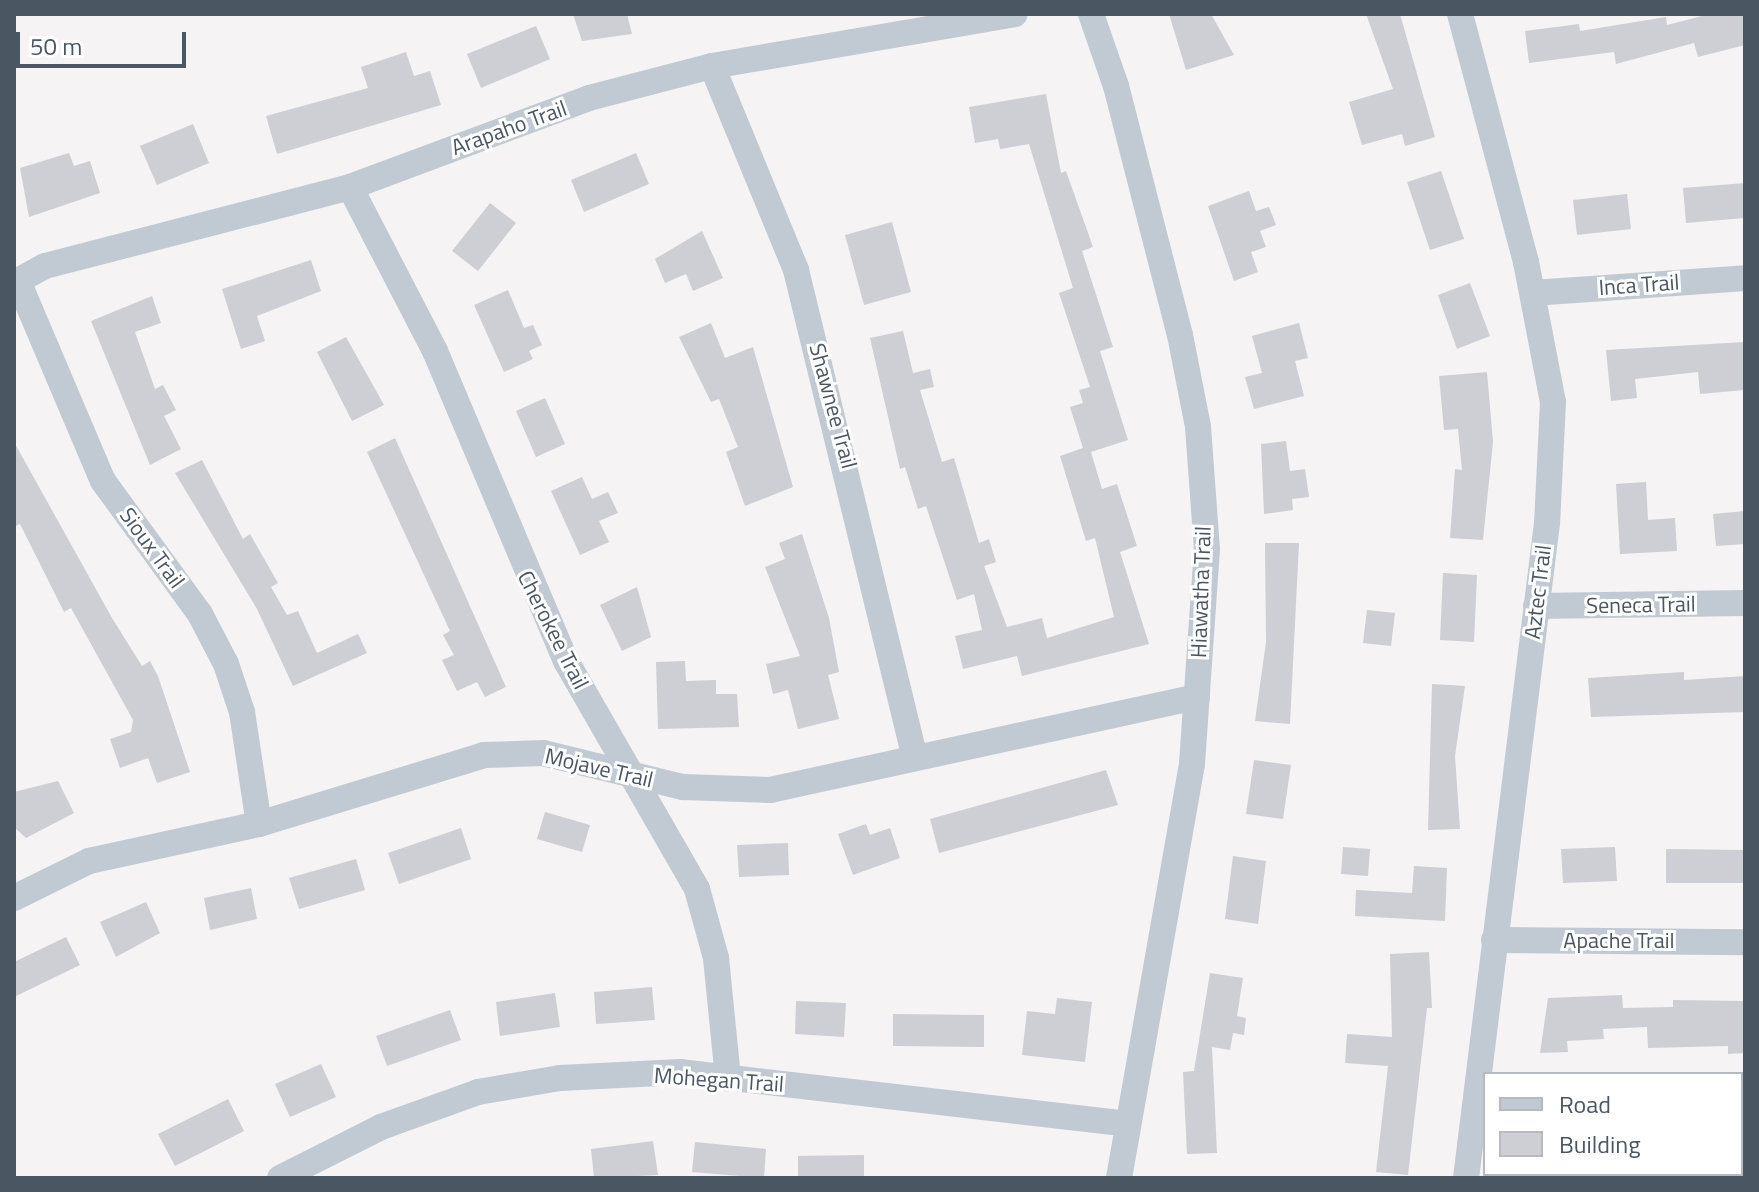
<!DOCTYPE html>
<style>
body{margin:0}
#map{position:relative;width:1759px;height:1192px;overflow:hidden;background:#f5f3f3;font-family:"Titillium Web",sans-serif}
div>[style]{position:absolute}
.building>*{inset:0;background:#cdcfd5}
.minor>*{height:26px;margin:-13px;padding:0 13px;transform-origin:13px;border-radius:13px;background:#c1cad2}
span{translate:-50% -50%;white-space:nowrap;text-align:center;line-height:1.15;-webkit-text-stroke:6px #fff;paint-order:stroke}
.street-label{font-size:22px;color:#4a5661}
.frame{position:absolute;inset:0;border:16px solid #4a5661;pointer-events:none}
.legend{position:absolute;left:1483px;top:1072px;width:260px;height:104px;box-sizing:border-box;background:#fff;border:2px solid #b7bbc0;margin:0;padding:10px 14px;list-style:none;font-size:24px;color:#4a5661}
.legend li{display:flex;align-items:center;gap:16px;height:40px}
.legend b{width:40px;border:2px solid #b7bbc0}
.scale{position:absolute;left:16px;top:32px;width:170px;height:36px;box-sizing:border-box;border:4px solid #4a5661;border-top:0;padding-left:10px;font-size:24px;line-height:28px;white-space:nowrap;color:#4a5661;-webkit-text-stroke:6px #fff;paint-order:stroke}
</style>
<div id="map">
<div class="building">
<i style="clip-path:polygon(573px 14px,627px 14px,632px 34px,582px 41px)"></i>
<i style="clip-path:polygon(1169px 14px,1211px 14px,1234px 55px,1186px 70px)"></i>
<i style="clip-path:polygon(1366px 14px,1400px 14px,1435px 137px,1405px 146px,1402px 134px,1362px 145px,1349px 102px,1393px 89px)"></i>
<i style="clip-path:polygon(1710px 14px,1745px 14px,1745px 45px,1698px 57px,1694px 43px,1616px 64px,1614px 52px,1529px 63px,1525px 31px,1579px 24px,1580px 31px,1666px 17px,1667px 25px)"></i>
<i style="clip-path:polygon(536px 26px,550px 59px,481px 88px,467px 54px)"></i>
<i style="clip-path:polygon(406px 52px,414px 76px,430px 71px,441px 105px,277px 154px,266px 116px,368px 88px,361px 67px)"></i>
<i style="clip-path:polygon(1046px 94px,1061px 173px,1066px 171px,1093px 247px,1082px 251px,1113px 347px,1100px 351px,1128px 440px,1091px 452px,1102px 489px,1117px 484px,1137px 546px,1120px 552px,1149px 644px,1022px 676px,1017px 656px,963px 669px,955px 636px,982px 630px,974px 594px,957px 600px,926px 506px,918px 509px,905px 467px,900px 469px,870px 338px,903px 331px,913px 373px,930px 369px,934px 387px,920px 390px,942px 462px,954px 458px,979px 543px,989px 539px,996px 562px,984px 566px,1007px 627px,1042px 618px,1047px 638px,1114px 617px,1095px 538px,1086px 541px,1060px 456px,1083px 448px,1070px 407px,1083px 403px,1079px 390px,1090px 387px,1059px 293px,1073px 288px,1029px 144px,1000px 149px,998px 139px,975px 143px,969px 107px)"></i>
<i style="clip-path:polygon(193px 124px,209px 163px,157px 185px,140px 146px)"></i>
<i style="clip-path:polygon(69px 153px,74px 166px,90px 161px,100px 193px,29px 217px,20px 168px)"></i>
<i style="clip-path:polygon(636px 153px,649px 184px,584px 212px,571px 180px)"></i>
<i style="clip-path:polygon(1441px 171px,1464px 239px,1430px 250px,1407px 182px)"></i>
<i style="clip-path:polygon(1745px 183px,1745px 218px,1686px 223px,1683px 188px)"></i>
<i style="clip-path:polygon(1249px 191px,1256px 211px,1269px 207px,1276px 225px,1260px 231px,1266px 247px,1251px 252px,1258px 272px,1234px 281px,1208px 206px)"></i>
<i style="clip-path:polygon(1627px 194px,1631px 229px,1577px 235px,1573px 200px)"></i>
<i style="clip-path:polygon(490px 203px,516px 223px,478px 271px,452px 251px)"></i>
<i style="clip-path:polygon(892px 222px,911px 292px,864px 305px,845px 235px)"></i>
<i style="clip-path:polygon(702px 231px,723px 278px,693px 291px,686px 274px,665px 283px,655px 259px)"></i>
<i style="clip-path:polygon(311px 260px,321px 291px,257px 316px,265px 341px,241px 349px,222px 289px)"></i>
<i style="clip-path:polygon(1470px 283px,1490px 336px,1457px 349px,1438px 295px)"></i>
<i style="clip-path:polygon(508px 290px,524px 328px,533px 325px,542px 345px,529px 351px,533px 359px,504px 372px,474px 305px)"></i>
<i style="clip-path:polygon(152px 296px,161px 323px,135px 332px,155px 389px,163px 385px,176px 410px,164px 416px,181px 449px,150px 465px,91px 321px)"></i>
<i style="clip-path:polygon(711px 323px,725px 358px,753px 347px,793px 487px,745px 506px,726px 452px,738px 447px,719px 399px,711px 402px,679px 337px)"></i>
<i style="clip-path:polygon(1299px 323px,1308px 358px,1295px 361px,1304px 396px,1254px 409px,1245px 377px,1262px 373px,1252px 336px)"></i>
<i style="clip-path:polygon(346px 337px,384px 405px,352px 421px,317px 352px)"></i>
<i style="clip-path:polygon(1745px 342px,1745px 390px,1700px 394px,1698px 372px,1635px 379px,1637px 398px,1611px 401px,1606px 350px)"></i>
<i style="clip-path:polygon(1487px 372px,1493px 442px,1483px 540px,1450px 538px,1455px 469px,1462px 470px,1458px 429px,1444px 430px,1439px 376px)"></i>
<i style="clip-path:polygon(545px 398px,565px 444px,536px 457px,516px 411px)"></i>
<i style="clip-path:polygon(395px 438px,506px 687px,485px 697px,477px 682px,457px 691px,442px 660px,454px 655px,443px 635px,450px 631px,367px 452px)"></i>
<i style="clip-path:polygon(1286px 441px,1290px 471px,1305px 469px,1309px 497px,1292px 499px,1293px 510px,1264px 514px,1261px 444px)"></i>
<i style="clip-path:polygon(14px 442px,112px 618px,142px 666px,150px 661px,158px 676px,190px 772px,157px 783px,148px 758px,120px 768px,110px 739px,131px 732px,133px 720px,71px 608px,64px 612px,20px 524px,14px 527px)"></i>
<i style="clip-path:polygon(202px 460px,243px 539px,250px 534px,278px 583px,271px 587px,287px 615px,298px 611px,317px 653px,358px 634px,367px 653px,293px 686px,257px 609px,175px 473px)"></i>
<i style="clip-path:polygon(582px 477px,592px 499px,608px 492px,618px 513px,599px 521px,609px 542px,580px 555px,551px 491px)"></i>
<i style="clip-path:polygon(1646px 482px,1648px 520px,1675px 518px,1677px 551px,1620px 554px,1616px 484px)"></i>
<i style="clip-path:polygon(1745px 511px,1745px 544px,1716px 546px,1713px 514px)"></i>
<i style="clip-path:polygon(802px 534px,829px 618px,839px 672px,828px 675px,839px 719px,798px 729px,788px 690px,773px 694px,766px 664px,800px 656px,765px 567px,785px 559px,779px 543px)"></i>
<i style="clip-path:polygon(1265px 543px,1299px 543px,1290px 724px,1255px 721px,1266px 642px)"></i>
<i style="clip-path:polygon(1443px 573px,1477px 575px,1474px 642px,1440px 640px)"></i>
<i style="clip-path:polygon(637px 587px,651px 637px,622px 651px,600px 605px)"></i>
<i style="clip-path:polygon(1367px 610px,1395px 613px,1391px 646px,1363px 643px)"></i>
<i style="clip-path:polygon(685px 661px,686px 681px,716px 680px,716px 694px,737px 694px,739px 727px,658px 729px,656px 662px)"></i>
<i style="clip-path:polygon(1684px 672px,1684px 680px,1745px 676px,1745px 712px,1591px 717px,1588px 678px)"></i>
<i style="clip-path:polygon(1432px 684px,1465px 686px,1455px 756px,1460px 829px,1428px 830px)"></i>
<i style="clip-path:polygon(1254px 760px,1291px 765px,1283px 819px,1246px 814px)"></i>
<i style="clip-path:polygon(1106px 770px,1118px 805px,939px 853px,930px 819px)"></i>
<i style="clip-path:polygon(58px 781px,74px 813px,26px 838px,14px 827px,14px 792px)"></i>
<i style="clip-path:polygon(545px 812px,590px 825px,582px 852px,537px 839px)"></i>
<i style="clip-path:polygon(866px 824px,870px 835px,890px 828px,900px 858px,853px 875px,838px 834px)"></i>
<i style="clip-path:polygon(461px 828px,471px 859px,399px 884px,388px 853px)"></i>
<i style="clip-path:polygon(788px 843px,789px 875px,739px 877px,737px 845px)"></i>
<i style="clip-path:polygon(1343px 847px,1370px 849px,1368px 876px,1341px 874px)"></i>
<i style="clip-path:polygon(1615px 847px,1617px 881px,1563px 883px,1561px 849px)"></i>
<i style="clip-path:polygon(1666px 849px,1745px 850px,1745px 883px,1666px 883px)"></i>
<i style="clip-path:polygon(1233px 856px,1266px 861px,1258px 924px,1225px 919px)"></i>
<i style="clip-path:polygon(356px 859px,365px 890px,299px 909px,289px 878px)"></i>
<i style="clip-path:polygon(1414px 866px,1447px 868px,1445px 921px,1355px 916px,1356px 890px,1412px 893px)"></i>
<i style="clip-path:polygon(251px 888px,257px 919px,210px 930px,204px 898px)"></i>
<i style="clip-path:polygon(146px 902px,160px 933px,116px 957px,100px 922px)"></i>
<i style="clip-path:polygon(66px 937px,80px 965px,14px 997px,14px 962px)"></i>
<i style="clip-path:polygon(1429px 952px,1432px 1008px,1427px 1008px,1408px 1175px,1376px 1172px,1388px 1066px,1345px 1063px,1347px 1034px,1392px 1037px,1390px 954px)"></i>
<i style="clip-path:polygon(1210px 973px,1243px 978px,1237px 1016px,1246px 1018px,1244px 1035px,1233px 1033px,1230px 1050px,1212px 1047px,1217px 1153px,1187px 1154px,1183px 1072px,1194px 1071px)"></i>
<i style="clip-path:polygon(652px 987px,655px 1020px,596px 1024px,594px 992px)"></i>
<i style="clip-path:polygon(555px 993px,560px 1027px,500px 1036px,496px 1002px)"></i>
<i style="clip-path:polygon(1622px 995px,1623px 1008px,1673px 1007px,1673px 1000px,1745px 1001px,1745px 1053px,1728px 1054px,1728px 1046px,1648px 1048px,1647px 1027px,1603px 1029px,1604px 1039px,1567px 1041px,1568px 1052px,1540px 1053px,1548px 998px)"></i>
<i style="clip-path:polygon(1057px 998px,1092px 1002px,1085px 1062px,1022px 1055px,1027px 1011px,1055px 1014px)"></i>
<i style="clip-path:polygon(796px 1001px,846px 1003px,844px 1037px,795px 1034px)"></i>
<i style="clip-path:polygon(450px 1010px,461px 1040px,387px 1066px,376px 1036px)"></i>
<i style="clip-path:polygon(893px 1014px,984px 1015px,984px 1047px,893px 1046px)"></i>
<i style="clip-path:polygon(321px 1064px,336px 1097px,290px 1117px,275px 1084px)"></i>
<i style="clip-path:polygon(228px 1099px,244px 1131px,175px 1166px,158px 1134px)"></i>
<i style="clip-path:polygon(653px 1141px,658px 1175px,594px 1178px,591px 1149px)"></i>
<i style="clip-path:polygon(695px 1142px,766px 1149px,764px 1178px,692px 1172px)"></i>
<i style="clip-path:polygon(864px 1155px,864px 1178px,798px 1178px,798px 1156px)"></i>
</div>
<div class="minor">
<i style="left:1091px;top:14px;width:76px;rotate:70.9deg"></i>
<i style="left:1116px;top:86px;width:257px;rotate:75.6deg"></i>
<i style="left:1180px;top:335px;width:94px;rotate:78.9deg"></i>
<i style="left:1198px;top:427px;width:122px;rotate:85.8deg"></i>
<i style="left:1207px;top:549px;width:216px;rotate:94deg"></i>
<i style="left:1192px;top:764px;width:420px;rotate:100deg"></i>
<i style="left:1460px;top:14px;width:257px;rotate:75.1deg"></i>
<i style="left:1526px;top:262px;width:143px;rotate:79.1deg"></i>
<i style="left:1553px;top:402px;width:121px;rotate:92.8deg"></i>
<i style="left:1547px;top:523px;width:660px;rotate:97.05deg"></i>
<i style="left:712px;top:66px;width:221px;rotate:67.6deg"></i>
<i style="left:796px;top:270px;width:502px;rotate:76.3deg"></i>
<i style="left:350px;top:187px;width:185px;rotate:62.6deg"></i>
<i style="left:435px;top:351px;width:337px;rotate:67.1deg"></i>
<i style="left:566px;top:661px;width:263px;rotate:60.1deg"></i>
<i style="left:697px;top:889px;width:72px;rotate:74.6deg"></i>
<i style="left:716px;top:958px;width:121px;rotate:84.3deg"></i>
<i style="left:18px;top:281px;width:217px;rotate:67deg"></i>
<i style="left:103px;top:481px;width:165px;rotate:53.9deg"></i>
<i style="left:200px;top:614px;width:56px;rotate:62.5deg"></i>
<i style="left:226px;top:664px;width:51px;rotate:71.6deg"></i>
<i style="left:242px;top:712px;width:113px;rotate:81.4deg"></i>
<i style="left:14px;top:283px;width:35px;rotate:-29deg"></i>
<i style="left:45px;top:266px;width:315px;rotate:-14.5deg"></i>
<i style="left:350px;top:187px;width:255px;rotate:-20.4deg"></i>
<i style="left:589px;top:98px;width:127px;rotate:-14.6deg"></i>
<i style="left:712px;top:66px;width:307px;rotate:-9.7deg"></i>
<i style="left:1533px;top:293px;width:213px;rotate:-4deg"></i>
<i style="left:1536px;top:606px;width:209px;rotate:-0.8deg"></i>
<i style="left:14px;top:898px;width:84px;rotate:-26.3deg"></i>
<i style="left:89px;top:861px;width:174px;rotate:-12.3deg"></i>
<i style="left:259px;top:824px;width:235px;rotate:-17deg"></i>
<i style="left:484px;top:755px;width:59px;rotate:-1.9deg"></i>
<i style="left:543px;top:753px;width:144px;rotate:13.7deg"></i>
<i style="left:683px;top:787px;width:87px;rotate:2deg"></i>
<i style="left:770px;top:790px;width:437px;rotate:-12.3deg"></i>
<i style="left:1494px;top:940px;width:251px;rotate:0.5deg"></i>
<i style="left:280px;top:1178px;width:113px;rotate:-26.8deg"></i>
<i style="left:381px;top:1127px;width:103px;rotate:-19.8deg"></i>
<i style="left:478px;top:1092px;width:83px;rotate:-9.7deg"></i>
<i style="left:560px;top:1078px;width:120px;rotate:-2.9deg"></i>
<i style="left:680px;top:1072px;width:451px;rotate:6.6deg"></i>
</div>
<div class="street-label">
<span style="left:509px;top:128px;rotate:-20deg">Arapaho Trail</span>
<span style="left:1639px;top:285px;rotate:-4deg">Inca Trail</span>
<span style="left:833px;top:406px;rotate:75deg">Shawnee Trail</span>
<span style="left:152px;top:548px;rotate:54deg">Sioux Trail</span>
<span style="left:1201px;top:592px;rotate:-88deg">Hiawatha Trail</span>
<span style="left:1538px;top:592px;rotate:-83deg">Aztec Trail</span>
<span style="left:1641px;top:605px;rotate:-1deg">Seneca Trail</span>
<span style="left:553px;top:630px;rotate:63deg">Cherokee Trail</span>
<span style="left:599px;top:768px;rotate:13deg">Mojave Trail</span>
<span style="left:1619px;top:941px">Apache Trail</span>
<span style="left:719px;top:1080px;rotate:4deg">Mohegan Trail</span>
</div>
<div class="frame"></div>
<ul class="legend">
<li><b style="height:10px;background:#c1cad2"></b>Road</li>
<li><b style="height:22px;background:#cdcfd5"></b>Building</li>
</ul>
<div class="scale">50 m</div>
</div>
